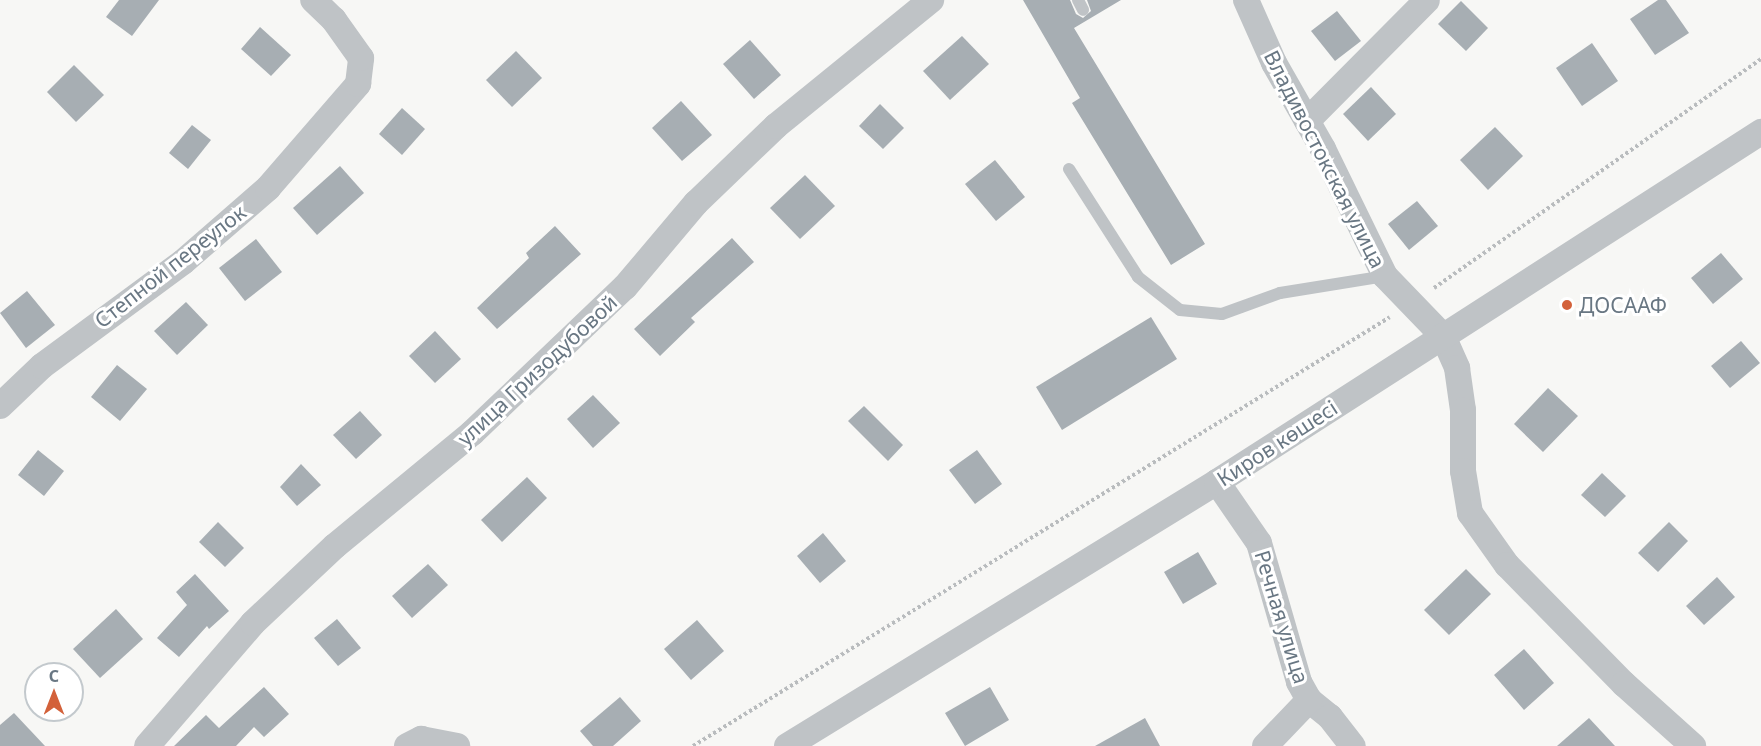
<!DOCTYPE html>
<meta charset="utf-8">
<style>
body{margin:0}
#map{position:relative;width:1761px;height:746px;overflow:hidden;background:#f7f7f5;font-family:"Noto Sans",sans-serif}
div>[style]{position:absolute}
.building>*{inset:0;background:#a7aeb3}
.path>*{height:4px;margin-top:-2px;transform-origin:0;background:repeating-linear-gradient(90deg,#b9bcbe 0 3px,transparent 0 6px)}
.service>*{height:12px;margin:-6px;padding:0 6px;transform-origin:6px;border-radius:6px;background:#bfc3c6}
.minor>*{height:26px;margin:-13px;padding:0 13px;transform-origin:13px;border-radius:13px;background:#bfc3c6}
.dots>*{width:16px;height:16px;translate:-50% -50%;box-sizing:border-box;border:3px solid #fff;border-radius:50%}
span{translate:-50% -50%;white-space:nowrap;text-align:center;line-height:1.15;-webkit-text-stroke:6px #fff;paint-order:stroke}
.street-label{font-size:21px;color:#697783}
.poi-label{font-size:21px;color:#697783}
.left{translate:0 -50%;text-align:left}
.north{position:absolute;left:24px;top:662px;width:60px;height:60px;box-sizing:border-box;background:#fff;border:2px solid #c3c9cd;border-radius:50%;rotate:0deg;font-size:16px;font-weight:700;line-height:24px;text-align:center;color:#697783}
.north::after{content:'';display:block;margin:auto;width:21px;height:27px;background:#d3613a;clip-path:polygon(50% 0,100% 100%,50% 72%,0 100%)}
</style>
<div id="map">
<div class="building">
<i style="clip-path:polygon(119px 0,159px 0,132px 36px,106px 17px)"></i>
<i style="clip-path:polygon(1023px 0,1070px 0,1076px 14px,1083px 18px,1091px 11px,1087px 0,1121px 0,1074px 28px,1205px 244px,1171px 265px,1072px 103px,1080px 98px)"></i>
<i style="clip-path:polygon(1658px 0,1666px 0,1689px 33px,1655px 55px,1630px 19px)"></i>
<i style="clip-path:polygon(1461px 1px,1488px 28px,1466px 51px,1438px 24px)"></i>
<i style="clip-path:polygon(1337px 11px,1361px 41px,1335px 61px,1311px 31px)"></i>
<i style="clip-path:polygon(260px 27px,291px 55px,271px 76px,241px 49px)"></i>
<i style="clip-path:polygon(962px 36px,989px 64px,950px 100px,923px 71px)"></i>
<i style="clip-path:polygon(750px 40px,781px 75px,754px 99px,723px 64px)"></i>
<i style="clip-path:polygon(1592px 43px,1618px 81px,1582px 106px,1556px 68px)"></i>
<i style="clip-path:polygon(516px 51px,542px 78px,512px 107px,486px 80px)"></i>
<i style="clip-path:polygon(74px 65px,104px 95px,76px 122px,47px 92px)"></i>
<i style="clip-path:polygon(1371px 87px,1396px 114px,1368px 141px,1343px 114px)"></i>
<i style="clip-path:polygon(681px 101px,712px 135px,682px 161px,652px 128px)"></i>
<i style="clip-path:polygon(880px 104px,904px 128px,883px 149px,859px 126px)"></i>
<i style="clip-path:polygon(402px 108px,425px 129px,402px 155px,379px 134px)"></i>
<i style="clip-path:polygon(192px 125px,211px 140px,188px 169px,169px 153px)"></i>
<i style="clip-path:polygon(1495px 127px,1523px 156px,1488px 190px,1460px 160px)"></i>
<i style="clip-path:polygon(995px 160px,1025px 197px,996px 221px,965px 184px)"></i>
<i style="clip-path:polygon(340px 166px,364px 193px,317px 235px,293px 208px)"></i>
<i style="clip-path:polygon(805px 175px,835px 206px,800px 239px,770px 208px)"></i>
<i style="clip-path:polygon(1417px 201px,1438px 226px,1409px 250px,1388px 224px)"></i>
<i style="clip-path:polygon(555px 226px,581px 254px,497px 329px,477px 308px,529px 258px,526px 253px)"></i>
<i style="clip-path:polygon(732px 238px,754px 262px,691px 318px,695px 322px,660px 356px,634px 329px)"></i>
<i style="clip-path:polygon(256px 239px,282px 272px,245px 301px,219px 268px)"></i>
<i style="clip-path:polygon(1721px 253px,1743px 279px,1713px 304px,1691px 278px)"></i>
<i style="clip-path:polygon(27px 291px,55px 325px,26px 348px,0 313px)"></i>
<i style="clip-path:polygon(186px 302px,208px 325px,177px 355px,154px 331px)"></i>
<i style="clip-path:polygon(1151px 317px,1177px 359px,1062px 430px,1036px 387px)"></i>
<i style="clip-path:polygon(435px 331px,461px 359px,435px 383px,409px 356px)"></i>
<i style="clip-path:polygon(1741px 341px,1760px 363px,1730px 388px,1711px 366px)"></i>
<i style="clip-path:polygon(117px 365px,147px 389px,120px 421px,91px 397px)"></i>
<i style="clip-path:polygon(1548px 388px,1578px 416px,1543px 452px,1514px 424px)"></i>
<i style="clip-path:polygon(593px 395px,620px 423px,593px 448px,567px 419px)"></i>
<i style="clip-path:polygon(864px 406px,903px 445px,888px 461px,848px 421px)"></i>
<i style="clip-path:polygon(360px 411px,382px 435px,356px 459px,333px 435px)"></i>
<i style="clip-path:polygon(38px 450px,64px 471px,44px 496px,18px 475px)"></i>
<i style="clip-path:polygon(977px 450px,1002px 484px,975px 504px,949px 470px)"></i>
<i style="clip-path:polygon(301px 464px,321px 485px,297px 506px,280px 487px)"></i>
<i style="clip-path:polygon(1602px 473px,1626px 496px,1605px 517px,1581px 495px)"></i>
<i style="clip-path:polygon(527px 477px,547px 498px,502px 542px,481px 520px)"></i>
<i style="clip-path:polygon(218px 522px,244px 548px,225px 567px,199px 542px)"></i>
<i style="clip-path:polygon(1669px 522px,1688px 541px,1658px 572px,1638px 553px)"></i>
<i style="clip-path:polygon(823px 533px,846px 561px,820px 583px,797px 556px)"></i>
<i style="clip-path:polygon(1198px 552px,1217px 584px,1183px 604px,1164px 572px)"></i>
<i style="clip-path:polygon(428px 564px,448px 585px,412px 618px,392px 596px)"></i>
<i style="clip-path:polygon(1466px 569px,1491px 594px,1449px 635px,1424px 610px)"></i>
<i style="clip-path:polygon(195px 574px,229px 611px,209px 629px,207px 626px,179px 657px,157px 638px,187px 605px,176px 592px)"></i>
<i style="clip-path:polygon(1717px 577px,1735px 597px,1704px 625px,1686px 606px)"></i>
<i style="clip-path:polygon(116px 609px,143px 639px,100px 678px,73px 649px)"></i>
<i style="clip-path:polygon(337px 619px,361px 648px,338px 666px,314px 638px)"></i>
<i style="clip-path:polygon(697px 620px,724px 651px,691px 680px,664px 649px)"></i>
<i style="clip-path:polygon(1524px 649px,1554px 683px,1524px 710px,1494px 675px)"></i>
<i style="clip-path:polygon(264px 687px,289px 714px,264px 737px,254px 727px,236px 746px,174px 746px,206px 715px,219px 728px)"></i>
<i style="clip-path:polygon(990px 687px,1009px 720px,965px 746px,945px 713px)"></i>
<i style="clip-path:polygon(620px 697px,641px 721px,613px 746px,593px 746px,580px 731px)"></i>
<i style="clip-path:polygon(14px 713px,45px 746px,0 746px,0 725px)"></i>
<i style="clip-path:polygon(1145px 718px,1160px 746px,1095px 746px)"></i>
<i style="clip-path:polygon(1589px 718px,1615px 746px,1557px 746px)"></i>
</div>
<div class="path">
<i style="left:1434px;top:288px;width:399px;rotate:-35deg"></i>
<i style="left:693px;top:746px;width:818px;rotate:-31.61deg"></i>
</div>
<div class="service">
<i style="left:1078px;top:0;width:11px;rotate:63deg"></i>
<i style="left:1069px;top:169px;width:128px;rotate:57.4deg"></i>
<i style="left:1138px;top:277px;width:53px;rotate:38.2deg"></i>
<i style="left:1180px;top:310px;width:42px;rotate:5.4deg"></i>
<i style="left:1222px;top:314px;width:62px;rotate:-19.9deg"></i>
<i style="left:1280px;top:293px;width:106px;rotate:-9.2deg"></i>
</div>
<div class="minor">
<i style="left:1246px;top:0;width:69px;rotate:66deg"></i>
<i style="left:1274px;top:63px;width:99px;rotate:60.3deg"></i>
<i style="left:1323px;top:149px;width:141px;rotate:64deg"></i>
<i style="left:1385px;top:276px;width:83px;rotate:46deg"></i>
<i style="left:1443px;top:336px;width:35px;rotate:66deg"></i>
<i style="left:1457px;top:368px;width:42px;rotate:81.9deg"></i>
<i style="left:1463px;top:410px;width:61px;rotate:90deg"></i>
<i style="left:1463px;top:471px;width:43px;rotate:80.5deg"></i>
<i style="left:1470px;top:513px;width:64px;rotate:54.6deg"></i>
<i style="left:1507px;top:565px;width:167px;rotate:45.5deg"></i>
<i style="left:1624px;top:684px;width:93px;rotate:41.9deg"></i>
<i style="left:1307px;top:121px;width:170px;rotate:-45.2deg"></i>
<i style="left:0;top:406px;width:58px;rotate:-43.6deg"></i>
<i style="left:42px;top:366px;width:175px;rotate:-36.4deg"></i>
<i style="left:183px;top:262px;width:113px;rotate:-41deg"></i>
<i style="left:268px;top:188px;width:138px;rotate:-49.1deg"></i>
<i style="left:358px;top:84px;width:26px;rotate:-83deg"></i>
<i style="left:361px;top:58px;width:47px;rotate:-125.4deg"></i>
<i style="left:334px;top:20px;width:29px;rotate:-136deg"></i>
<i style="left:1217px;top:482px;width:74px;rotate:55.5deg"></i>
<i style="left:1259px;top:543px;width:145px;rotate:73.9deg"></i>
<i style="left:1299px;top:682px;width:21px;rotate:61deg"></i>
<i style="left:1309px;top:700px;width:27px;rotate:39deg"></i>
<i style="left:1330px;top:717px;width:37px;rotate:52deg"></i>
<i style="left:147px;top:746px;width:162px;rotate:-49.2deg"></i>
<i style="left:253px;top:623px;width:112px;rotate:-43.2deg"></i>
<i style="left:335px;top:546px;width:178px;rotate:-39.5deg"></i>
<i style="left:472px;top:433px;width:211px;rotate:-43.7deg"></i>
<i style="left:625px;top:287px;width:110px;rotate:-49.8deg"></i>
<i style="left:696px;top:203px;width:111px;rotate:-43.9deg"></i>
<i style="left:776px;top:126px;width:200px;rotate:-39.1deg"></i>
<i style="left:407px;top:746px;width:16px;rotate:-27deg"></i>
<i style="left:421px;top:739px;width:37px;rotate:11deg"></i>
<i style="left:787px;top:746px;width:505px;rotate:-31.55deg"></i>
<i style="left:1217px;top:482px;width:647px;rotate:-32.76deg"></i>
<i style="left:1265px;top:746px;width:64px;rotate:-46.3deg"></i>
</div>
<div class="dots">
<i style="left:1567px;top:305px;background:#d3613a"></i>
</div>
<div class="street-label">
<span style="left:1325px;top:159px;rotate:63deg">Владивостокская улица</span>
<span style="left:170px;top:266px;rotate:-38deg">Степной переулок</span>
<span style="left:537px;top:370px;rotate:-43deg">улица Гризодубовой</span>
<span style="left:1277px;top:443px;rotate:-33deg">Киров көшесі</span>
<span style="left:1282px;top:617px;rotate:73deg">Речная улица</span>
</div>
<div class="poi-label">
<span class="left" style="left:1579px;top:305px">ДОСААФ</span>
</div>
<div class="north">С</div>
</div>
